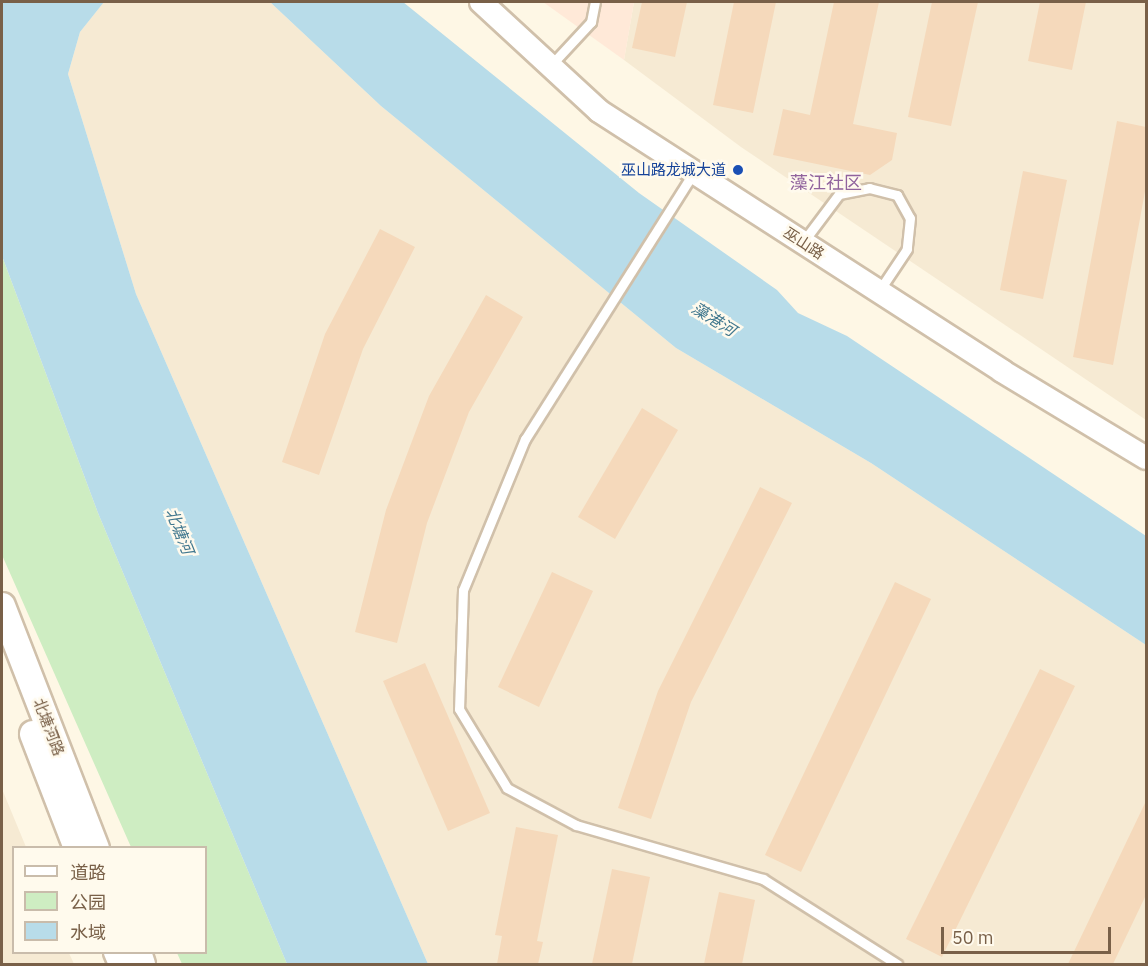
<!DOCTYPE html>
<meta charset="utf-8">
<style>
body{margin:0}
#map{position:relative;width:1148px;height:966px;overflow:hidden;background:#fef7e5;font-family:"IBM Plex Sans","Noto Sans SC",sans-serif}
div>[style]{position:absolute}
.residential>*{inset:0;background:#f6ead3}
.commercial>*{inset:0;background:#ffe9d8}
.green>*{inset:0;background:#ceedc2}
.water>*{inset:0;background:#b8dce9}
.building>*{inset:0;background:#f5d9bb}
.roads{filter:drop-shadow(2px 0 #d0c0aa) drop-shadow(-2px 0 #d0c0aa) drop-shadow(0 2px #d0c0aa) drop-shadow(0 -2px #d0c0aa)}
.service>*{height:9px;margin:-4.5px;padding:0 4.5px;transform-origin:4.5px;border-radius:4.5px;background:#fff}
.tertiary>*{height:22px;margin:-11px;padding:0 11px;transform-origin:11px;border-radius:11px;background:#fff}
.secondary>*{height:26px;margin:-13px;padding:0 13px;transform-origin:13px;border-radius:13px;background:#fff}
.dots>*{width:16px;height:16px;translate:-50% -50%;box-sizing:border-box;border:3px solid #fffaed;border-radius:50%}
span{translate:-50% -50%;white-space:nowrap;text-align:center;line-height:1.15;-webkit-text-stroke:5px #fffaed;paint-order:stroke}
.transit-label{font-size:15px;color:#164399}
.right{translate:-100% -50%;text-align:right}
.street-label{font-size:15px;color:#796048}
.water-label{font-size:16px;color:#40778e;font-style:italic}
.quarter-label{font-size:18px;color:#91639d}
.frame{position:absolute;inset:0;border:3px solid #796048;pointer-events:none}
.legend{position:absolute;left:12px;top:846px;width:195px;height:108px;box-sizing:border-box;background:#fffaed;border:2px solid #c9bcab;margin:0;padding:8px 10px;list-style:none;font-size:18px;color:#796048}
.legend li{display:flex;align-items:center;gap:12px;height:30px}
.legend b{width:30px;border:2px solid #c9bcab}
.scale{position:absolute;left:941px;top:927px;width:170px;height:27px;box-sizing:border-box;border:3px solid #796048;border-top:0;padding-left:8px;font-size:18px;line-height:21px;white-space:nowrap;color:#796048;-webkit-text-stroke:4px #fffaed;paint-order:stroke}
</style>
<div id="map">
<div class="residential">
<i style="clip-path:polygon(104px 2px,270px 2px,381px 106px,676px 348px,871px 463px,1146px 645px,1146px 964px,428px 964px,136px 294px,68px 74px,80px 32px)"></i>
<i style="clip-path:polygon(634px 2px,1146px 2px,1146px 420px,741px 147px,624px 60px)"></i>
<i style="clip-path:polygon(2px 789px,26px 847px,14px 848px,14px 952px,69px 953px,74px 964px,2px 964px)"></i>
</div>
<div class="commercial">
<i style="clip-path:polygon(543px 2px,634px 2px,624px 60px)"></i>
</div>
<div class="green">
<i style="clip-path:polygon(2px 256px,98px 513px,287px 964px,182px 964px,177px 953px,206px 952px,206px 848px,131px 847px,2px 555px)"></i>
</div>
<div class="water">
<i style="clip-path:polygon(2px 2px,104px 2px,80px 32px,68px 74px,136px 294px,428px 964px,287px 964px,98px 513px,2px 256px)"></i>
<i style="clip-path:polygon(270px 2px,403px 2px,639px 193px,777px 290px,798px 313px,847px 336px,1146px 536px,1146px 645px,871px 463px,676px 348px,381px 106px)"></i>
</div>
<div class="building">
<i style="clip-path:polygon(642px 2px,687px 2px,675px 57px,632px 48px)"></i>
<i style="clip-path:polygon(734px 2px,776px 2px,753px 113px,713px 105px)"></i>
<i style="clip-path:polygon(834px 2px,879px 2px,853px 124px,897px 133px,892px 160px,870px 175px,773px 155px,783px 109px,810px 115px)"></i>
<i style="clip-path:polygon(932px 2px,978px 2px,951px 126px,908px 117px)"></i>
<i style="clip-path:polygon(1040px 2px,1086px 2px,1072px 70px,1028px 61px)"></i>
<i style="clip-path:polygon(1117px 121px,1146px 127px,1146px 186px,1113px 365px,1073px 357px)"></i>
<i style="clip-path:polygon(1023px 171px,1067px 180px,1043px 299px,1000px 290px)"></i>
<i style="clip-path:polygon(380px 229px,415px 247px,363px 349px,319px 475px,282px 462px,325px 334px)"></i>
<i style="clip-path:polygon(486px 295px,523px 317px,469px 412px,427px 523px,397px 643px,355px 632px,386px 510px,429px 396px)"></i>
<i style="clip-path:polygon(642px 408px,678px 430px,615px 539px,578px 517px)"></i>
<i style="clip-path:polygon(760px 487px,792px 503px,691px 702px,651px 819px,618px 808px,658px 691px)"></i>
<i style="clip-path:polygon(552px 572px,593px 591px,539px 707px,498px 687px)"></i>
<i style="clip-path:polygon(895px 582px,931px 599px,801px 872px,765px 855px)"></i>
<i style="clip-path:polygon(425px 663px,490px 813px,448px 831px,383px 681px)"></i>
<i style="clip-path:polygon(1040px 669px,1075px 686px,942px 957px,906px 939px)"></i>
<i style="clip-path:polygon(1146px 801px,1146px 895px,1113px 964px,1068px 964px)"></i>
<i style="clip-path:polygon(516px 827px,558px 835px,537px 941px,543px 942px,538px 964px,497px 964px,502px 936px,495px 935px)"></i>
<i style="clip-path:polygon(612px 869px,650px 877px,632px 964px,592px 964px)"></i>
<i style="clip-path:polygon(719px 892px,755px 900px,742px 964px,704px 964px)"></i>
</div>
<div class="roads">
<div class="service">
<i style="left:551px;top:65px;width:59px;rotate:-47.1deg"></i>
<i style="left:591px;top:22px;width:20px;rotate:-79deg"></i>
<i style="left:694px;top:172px;width:316px;rotate:122.3deg"></i>
<i style="left:525px;top:439px;width:163px;rotate:112.3deg"></i>
<i style="left:463px;top:590px;width:119px;rotate:91.9deg"></i>
<i style="left:459px;top:709px;width:92px;rotate:58.7deg"></i>
<i style="left:507px;top:788px;width:78px;rotate:28.2deg"></i>
<i style="left:576px;top:825px;width:195px;rotate:16.1deg"></i>
<i style="left:763px;top:879px;width:159px;rotate:32.4deg"></i>
<i style="left:803px;top:242px;width:60px;rotate:-53.1deg"></i>
<i style="left:839px;top:194px;width:31px;rotate:-11deg"></i>
<i style="left:869px;top:188px;width:29px;rotate:14deg"></i>
<i style="left:897px;top:195px;width:26px;rotate:61deg"></i>
<i style="left:910px;top:218px;width:31px;rotate:96deg"></i>
<i style="left:907px;top:249px;width:50px;rotate:123.7deg"></i>
</div>
<div class="tertiary">
<i style="left:481px;top:2px;width:161px;rotate:42.7deg"></i>
<i style="left:599px;top:111px;width:480px;rotate:32.8deg"></i>
<i style="left:1002px;top:371px;width:168px;rotate:31.1deg"></i>
</div>
<div class="secondary">
<i style="left:2px;top:606px;width:260px;rotate:68.8deg"></i>
<i style="left:33px;top:734px;width:122px;rotate:68.9deg"></i>
<i style="left:117px;top:952px;width:13px;rotate:67deg"></i>
<i style="left:138px;top:952px;width:13px;rotate:72deg"></i>
</div>
</div>
<div class="dots">
<i style="left:738px;top:170px;background:#1a4fb4"></i>
</div>
<div class="transit-label">
<span class="right" style="left:726px;top:170px">巫山路龙城大道</span>
</div>
<div class="street-label">
<span style="left:804px;top:243px;rotate:33deg">巫山路</span>
<span style="left:49px;top:727px;rotate:69deg">北塘河路</span>
</div>
<div class="water-label">
<span style="left:714px;top:319px;rotate:32deg">藻港河</span>
<span style="left:180px;top:531px;rotate:68deg">北塘河</span>
</div>
<div class="quarter-label">
<span style="left:826px;top:183px">藻江社区</span>
</div>
<div class="frame"></div>
<ul class="legend">
<li><b style="height:8px;background:#fff"></b>道路</li>
<li><b style="height:16px;background:#ceedc2"></b>公园</li>
<li><b style="height:16px;background:#b8dce9"></b>水域</li>
</ul>
<div class="scale">50 m</div>
</div>
